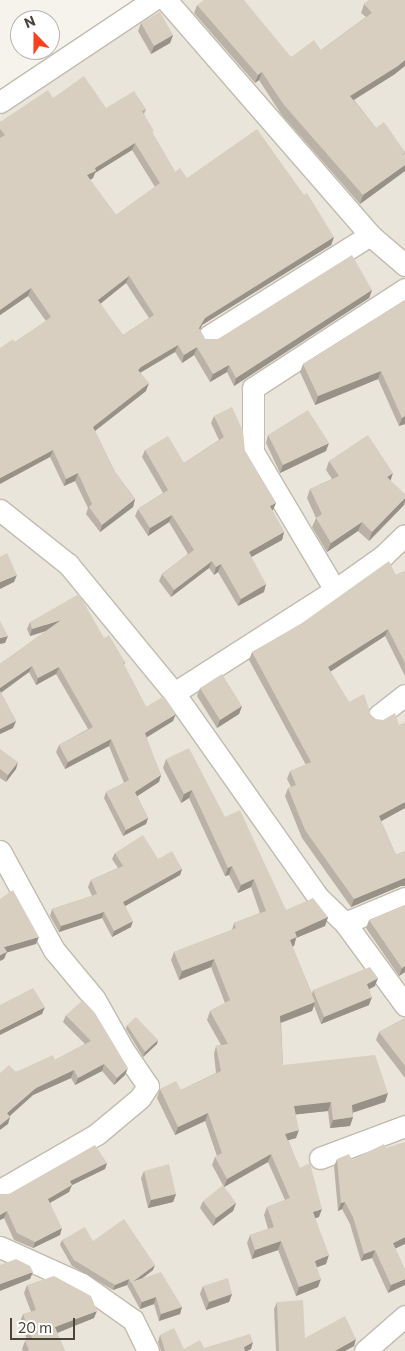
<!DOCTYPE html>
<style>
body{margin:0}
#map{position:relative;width:405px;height:1351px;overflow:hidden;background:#f6f3ec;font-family:Commissioner,sans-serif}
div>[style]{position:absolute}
.residential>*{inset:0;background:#eae5da}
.roads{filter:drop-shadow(1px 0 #c2bbae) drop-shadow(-1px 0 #c2bbae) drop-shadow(0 1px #c2bbae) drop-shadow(0 -1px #c2bbae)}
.street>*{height:21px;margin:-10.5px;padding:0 10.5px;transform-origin:10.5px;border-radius:10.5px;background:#fff}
.wall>*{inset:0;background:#bab2a6}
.shaded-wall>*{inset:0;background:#979187}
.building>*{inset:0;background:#d8cfc1}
span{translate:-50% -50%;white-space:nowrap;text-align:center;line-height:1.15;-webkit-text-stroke:4px #fff;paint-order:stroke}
.north{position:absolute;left:10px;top:10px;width:50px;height:50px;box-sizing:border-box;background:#fff;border:1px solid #b7b4b0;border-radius:50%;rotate:338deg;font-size:14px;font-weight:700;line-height:20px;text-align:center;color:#4b4439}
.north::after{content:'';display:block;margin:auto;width:18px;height:22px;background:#fc3f1d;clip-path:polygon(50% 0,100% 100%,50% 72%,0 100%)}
.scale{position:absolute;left:10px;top:1318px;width:65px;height:22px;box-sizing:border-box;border:2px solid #4b4439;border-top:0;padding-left:6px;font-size:15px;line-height:18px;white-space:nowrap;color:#4b4439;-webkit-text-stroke:4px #fff;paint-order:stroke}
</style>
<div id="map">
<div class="residential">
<i style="clip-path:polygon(172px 0,405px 0,405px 1351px,0 1351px,0 116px,133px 19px)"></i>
</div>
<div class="roads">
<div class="street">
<i style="left:166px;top:0;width:311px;rotate:49deg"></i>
<i style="left:370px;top:235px;width:46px;rotate:40.6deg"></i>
<i style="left:0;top:102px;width:184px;rotate:-33.7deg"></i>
<i style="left:209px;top:336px;width:190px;rotate:-32.1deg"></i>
<i style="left:0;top:510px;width:87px;rotate:38.5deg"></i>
<i style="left:68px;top:564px;width:167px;rotate:50.6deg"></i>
<i style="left:174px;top:693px;width:250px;rotate:54.8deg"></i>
<i style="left:318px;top:897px;width:37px;rotate:44deg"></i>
<i style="left:345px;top:923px;width:102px;rotate:53.8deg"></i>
<i style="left:335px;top:590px;width:161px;rotate:-120.7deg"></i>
<i style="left:253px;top:452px;width:64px;rotate:-90deg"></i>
<i style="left:253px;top:388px;width:181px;rotate:-33.1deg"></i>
<i style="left:174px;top:693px;width:191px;rotate:-32.6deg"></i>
<i style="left:335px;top:590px;width:59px;rotate:-35.3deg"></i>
<i style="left:383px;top:556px;width:30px;rotate:-44deg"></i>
<i style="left:378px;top:716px;width:34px;rotate:-38deg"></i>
<i style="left:0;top:851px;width:113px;rotate:61.4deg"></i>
<i style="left:54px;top:950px;width:62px;rotate:50.2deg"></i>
<i style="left:94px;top:998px;width:61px;rotate:60.5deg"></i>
<i style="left:124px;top:1051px;width:42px;rotate:55.6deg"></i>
<i style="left:148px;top:1086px;width:14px;rotate:124deg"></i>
<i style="left:140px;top:1098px;width:56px;rotate:140.1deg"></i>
<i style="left:97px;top:1134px;width:112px;rotate:150deg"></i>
<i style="left:345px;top:923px;width:65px;rotate:-22.6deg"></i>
<i style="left:320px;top:1158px;width:91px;rotate:-20.6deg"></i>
<i style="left:0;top:1247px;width:90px;rotate:24.3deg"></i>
<i style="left:82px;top:1284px;width:62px;rotate:35.2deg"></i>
<i style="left:133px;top:1320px;width:34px;rotate:64deg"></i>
<i style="left:365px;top:1351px;width:53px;rotate:-41.2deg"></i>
</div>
</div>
<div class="wall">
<i style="clip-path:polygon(369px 0,395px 74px,354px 100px,376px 128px,405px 152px,404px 156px,405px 158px,405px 171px,360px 204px,281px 114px,259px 80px,255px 83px,194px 13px,197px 5px,291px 57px,321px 50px,366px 17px,361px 13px,364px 4px)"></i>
<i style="clip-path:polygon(141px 23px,173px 35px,170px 43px,151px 54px,138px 31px)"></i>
<i style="clip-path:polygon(evenodd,53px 98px,106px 108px,146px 109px,144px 114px,153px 134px,175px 172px,187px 178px,334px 237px,331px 245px,202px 325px,200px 330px,205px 339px,218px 339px,372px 290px,369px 298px,234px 386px,227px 372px,210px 382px,194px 355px,182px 363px,175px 352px,140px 373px,146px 391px,95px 431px,115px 472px,135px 499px,133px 507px,100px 532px,86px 514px,88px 508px,75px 481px,64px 486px,50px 457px,15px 342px,46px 321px,28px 296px,0 315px,0 122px,53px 98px,132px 150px,155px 187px,116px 215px,90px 180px,93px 178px,95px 173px,132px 150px,53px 98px,126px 283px,149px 318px,123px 335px,100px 304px,126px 283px)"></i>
<i style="clip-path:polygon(405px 300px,405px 424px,399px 426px,378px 379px,315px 405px,300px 372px,303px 364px)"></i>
<i style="clip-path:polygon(214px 416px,245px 451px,276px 503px,272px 510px,284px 532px,282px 540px,251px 557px,264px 592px,238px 606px,218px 572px,214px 575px,209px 568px,171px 597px,159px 581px,162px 574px,188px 554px,169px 522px,148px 536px,135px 516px,138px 509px,163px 493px,142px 457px,145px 450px,184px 463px,219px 440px,211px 423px)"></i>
<i style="clip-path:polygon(268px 435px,326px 451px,280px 473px,266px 443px)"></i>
<i style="clip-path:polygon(329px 461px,390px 480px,404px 505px,369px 541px,358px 531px,327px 552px,312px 527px,316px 518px,307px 498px,310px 489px,332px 479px,326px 470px)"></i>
<i style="clip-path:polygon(405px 571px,405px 676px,385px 636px,330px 672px,349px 702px,371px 715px,405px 808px,381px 821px,396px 855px,405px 851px,405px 886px,401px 886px,351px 907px,302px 838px,285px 796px,288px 788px,291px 787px,287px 779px,290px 771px,306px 765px,249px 660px,252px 652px,396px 575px)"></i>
<i style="clip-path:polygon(30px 622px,104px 638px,125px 662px,124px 665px,146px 707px,173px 721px,146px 738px,161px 775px,159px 782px,137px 796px,148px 818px,146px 824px,123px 836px,104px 798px,106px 792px,124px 783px,109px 746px,65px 769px,56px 752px,59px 745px,88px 729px,56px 674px,36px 685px,29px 672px,1px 693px,16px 721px,13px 728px,0 734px,0 664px,46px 631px,30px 636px,27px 629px)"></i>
<i style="clip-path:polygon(200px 688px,242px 706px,239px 714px,217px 728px,197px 696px)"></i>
<i style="clip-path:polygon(0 749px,16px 769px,6px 782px,0 778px)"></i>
<i style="clip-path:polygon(166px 759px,225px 817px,286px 910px,328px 917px,325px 926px,296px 938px,294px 946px,292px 946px,312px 994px,313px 990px,375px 986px,369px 989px,369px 1005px,321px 1024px,314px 1006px,312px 1011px,281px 1023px,283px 1065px,388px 1093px,385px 1102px,353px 1112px,353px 1117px,350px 1126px,330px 1128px,328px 1111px,296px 1114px,296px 1138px,288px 1140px,319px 1217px,315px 1218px,326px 1264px,317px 1267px,318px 1287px,296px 1296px,278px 1250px,252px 1259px,247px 1243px,250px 1235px,268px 1229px,264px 1215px,267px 1207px,285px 1200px,268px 1162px,224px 1187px,212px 1165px,215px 1157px,217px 1156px,205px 1121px,175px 1135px,157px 1098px,160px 1089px,181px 1090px,216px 1073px,214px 1054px,216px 1046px,221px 1045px,207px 1020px,210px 1011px,225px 1003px,211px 967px,179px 980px,171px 960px,174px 952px,232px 930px,234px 923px,260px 913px,251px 887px,238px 893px,229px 875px,225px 876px,189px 798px,181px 803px,163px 768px)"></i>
<i style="clip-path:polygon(115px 853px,158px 859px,182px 869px,180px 875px,125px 906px,131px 927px,112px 937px,102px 918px,59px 932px,50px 916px,52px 909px,92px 896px,88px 887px,91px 880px,118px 868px,112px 859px)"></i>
<i style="clip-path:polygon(405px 905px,405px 973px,405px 972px,399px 976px,366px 928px,369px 920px)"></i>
<i style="clip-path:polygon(66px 1015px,125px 1075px,114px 1085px,102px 1071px,75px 1085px,71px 1078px,33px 1095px,10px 1116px,10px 1117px,8px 1124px,16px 1072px,55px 1060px,85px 1044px,63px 1022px)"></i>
<i style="clip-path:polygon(405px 1018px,405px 1078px,376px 1040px,379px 1032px)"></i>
<i style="clip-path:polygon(127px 1025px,157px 1044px,143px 1057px,126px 1029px)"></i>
<i style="clip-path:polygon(337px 1159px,395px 1248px,405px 1270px,388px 1293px,372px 1258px,361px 1261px,350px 1224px,342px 1209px,338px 1211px,334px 1166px)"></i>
<i style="clip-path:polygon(107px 1163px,105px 1169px,72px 1185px,69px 1192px,50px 1203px,60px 1235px,33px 1248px,14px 1240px,4px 1218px,0 1220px,0 1194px,9px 1194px)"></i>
<i style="clip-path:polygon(144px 1171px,176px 1194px,173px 1202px,148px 1208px,141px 1178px)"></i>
<i style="clip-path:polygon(203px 1201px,236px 1203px,233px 1211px,213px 1226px,200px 1208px)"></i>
<i style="clip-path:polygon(62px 1240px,93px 1241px,153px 1270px,143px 1278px,182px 1307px,180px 1314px,159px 1321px,154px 1304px,140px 1309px,127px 1285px,113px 1290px,72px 1266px,60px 1245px)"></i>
<i style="clip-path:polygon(27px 1285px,94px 1318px,57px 1333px,65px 1351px,23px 1351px,22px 1349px,25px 1341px,27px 1340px,20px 1322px,23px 1314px,31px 1312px,24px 1293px)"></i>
<i style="clip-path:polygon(203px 1286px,232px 1294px,229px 1302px,206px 1310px,200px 1294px)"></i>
<i style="clip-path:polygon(277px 1302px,305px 1338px,354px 1346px,345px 1351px,276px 1351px,274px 1309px)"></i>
<i style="clip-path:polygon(160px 1335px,184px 1349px,204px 1348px,251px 1349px,247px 1351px,161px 1351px,158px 1342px)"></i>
</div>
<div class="shaded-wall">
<i style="clip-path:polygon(173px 35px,170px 43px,151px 54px,154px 46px)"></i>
<i style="clip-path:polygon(405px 60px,405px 66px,395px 74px,347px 104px,350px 96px)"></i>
<i style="clip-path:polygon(262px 72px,259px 80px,255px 83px,258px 75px)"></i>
<i style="clip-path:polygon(135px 143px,132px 150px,95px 173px,93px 178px,84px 183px,87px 175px,95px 168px)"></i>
<i style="clip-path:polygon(405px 165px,405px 171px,360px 204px,363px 195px)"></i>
<i style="clip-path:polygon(334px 237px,331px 245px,202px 325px,197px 336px,199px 328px,205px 318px)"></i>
<i style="clip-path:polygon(129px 276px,126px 283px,95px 308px,98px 300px)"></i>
<i style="clip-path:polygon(31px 288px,28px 296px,0 315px,0 310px)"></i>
<i style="clip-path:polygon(372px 290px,369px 298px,234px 386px,236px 378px)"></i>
<i style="clip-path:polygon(178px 345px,175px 352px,138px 374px,138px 370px,141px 367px)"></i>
<i style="clip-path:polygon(197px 347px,194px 355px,182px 363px,184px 355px)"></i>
<i style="clip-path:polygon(229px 365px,227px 372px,210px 382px,213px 374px)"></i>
<i style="clip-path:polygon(381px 371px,378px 379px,315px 405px,318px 396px)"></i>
<i style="clip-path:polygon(149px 383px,146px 391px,91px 434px,93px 427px)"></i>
<i style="clip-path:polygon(405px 416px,405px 424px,399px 426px,402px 418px)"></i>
<i style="clip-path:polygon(329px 443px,326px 451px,280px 473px,283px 465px)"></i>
<i style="clip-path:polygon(53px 450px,50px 457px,0 484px,0 478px)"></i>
<i style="clip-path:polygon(78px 473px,75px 481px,64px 486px,66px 479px)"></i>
<i style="clip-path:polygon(393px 473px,390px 482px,387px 477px)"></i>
<i style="clip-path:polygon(405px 498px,405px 502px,404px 505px,369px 541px,372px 532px)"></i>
<i style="clip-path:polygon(135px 499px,133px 507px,100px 532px,102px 525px)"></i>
<i style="clip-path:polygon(276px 503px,273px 510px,267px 513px,270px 506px)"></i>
<i style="clip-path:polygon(172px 515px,169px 522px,148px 536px,150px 528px)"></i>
<i style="clip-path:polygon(362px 522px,358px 531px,327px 552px,331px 543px)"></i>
<i style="clip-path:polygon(284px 532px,282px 540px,246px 560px,249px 552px)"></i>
<i style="clip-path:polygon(212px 561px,209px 568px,171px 597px,174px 590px)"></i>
<i style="clip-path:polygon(221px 564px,218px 572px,214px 575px,216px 567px)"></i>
<i style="clip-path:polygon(17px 575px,14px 582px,0 589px,0 582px)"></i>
<i style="clip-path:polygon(266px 584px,264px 592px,238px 606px,241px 599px)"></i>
<i style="clip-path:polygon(61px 620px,58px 627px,30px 636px,32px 629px)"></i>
<i style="clip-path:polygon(388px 629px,385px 636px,325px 675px,328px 667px)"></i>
<i style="clip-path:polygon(8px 636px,5px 643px,0 644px,0 638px)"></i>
<i style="clip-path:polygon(32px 666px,29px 672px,0 693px,0 688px)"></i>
<i style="clip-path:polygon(59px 667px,56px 674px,36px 685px,38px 678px)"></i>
<i style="clip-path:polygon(242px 706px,239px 714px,217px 728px,220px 720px)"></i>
<i style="clip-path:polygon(176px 714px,173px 721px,142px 740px,145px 733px)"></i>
<i style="clip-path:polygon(16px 721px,13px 728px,0 734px,0 729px)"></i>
<i style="clip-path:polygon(111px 739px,109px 746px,65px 769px,68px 762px)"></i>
<i style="clip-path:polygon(18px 762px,16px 769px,6px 782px,8px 775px)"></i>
<i style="clip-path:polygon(161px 775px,159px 782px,133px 799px,135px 792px)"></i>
<i style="clip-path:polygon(192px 790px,189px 798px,181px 803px,184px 794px)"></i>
<i style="clip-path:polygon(405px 802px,405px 808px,376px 824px,379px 816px)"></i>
<i style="clip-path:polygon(148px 818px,146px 824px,123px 836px,126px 830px)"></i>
<i style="clip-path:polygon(232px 866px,229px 875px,225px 876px,228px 868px)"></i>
<i style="clip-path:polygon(182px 869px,180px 875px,120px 909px,123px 902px)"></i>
<i style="clip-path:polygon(404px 878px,405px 878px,405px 886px,401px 886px,351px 907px,354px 899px)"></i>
<i style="clip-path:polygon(254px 879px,251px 887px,238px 893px,241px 885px)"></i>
<i style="clip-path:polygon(104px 912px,102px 918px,59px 932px,61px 926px)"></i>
<i style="clip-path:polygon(328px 917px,325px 926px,296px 938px,294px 946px,287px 948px,290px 940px,295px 932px)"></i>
<i style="clip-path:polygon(133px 921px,131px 927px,112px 937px,114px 931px)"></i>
<i style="clip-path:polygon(39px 937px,36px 944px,2px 954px,4px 947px)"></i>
<i style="clip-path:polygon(7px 952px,4px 959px,0 961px,0 955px)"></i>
<i style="clip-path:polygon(214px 959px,211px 967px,179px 980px,182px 971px)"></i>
<i style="clip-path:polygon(405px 966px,405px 972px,399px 976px,402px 968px)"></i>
<i style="clip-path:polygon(378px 978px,375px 986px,364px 992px,367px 984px)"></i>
<i style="clip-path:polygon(372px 997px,369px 1005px,321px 1024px,324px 1017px)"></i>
<i style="clip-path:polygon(315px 1002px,312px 1011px,277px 1024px,280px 1016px)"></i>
<i style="clip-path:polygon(45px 1007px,42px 1014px,0 1035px,0 1030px)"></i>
<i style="clip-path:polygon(158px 1040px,157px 1044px,143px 1057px,145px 1052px)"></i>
<i style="clip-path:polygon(104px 1064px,102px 1071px,75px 1085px,78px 1078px)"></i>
<i style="clip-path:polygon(128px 1068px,125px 1075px,114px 1085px,117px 1078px)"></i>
<i style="clip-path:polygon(74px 1070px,71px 1078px,33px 1095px,5px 1120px,7px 1113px,36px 1088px)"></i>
<i style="clip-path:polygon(388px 1093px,385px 1102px,349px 1114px,352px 1105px)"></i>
<i style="clip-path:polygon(331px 1102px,328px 1111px,291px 1115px,294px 1106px)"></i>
<i style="clip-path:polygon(208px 1113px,205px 1121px,175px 1135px,178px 1127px)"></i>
<i style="clip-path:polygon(10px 1117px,8px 1124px,0 1130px,0 1125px)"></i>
<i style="clip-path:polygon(353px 1117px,350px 1126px,330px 1128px,333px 1120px)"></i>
<i style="clip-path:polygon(299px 1130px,296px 1138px,282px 1142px,285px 1134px)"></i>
<i style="clip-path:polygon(271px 1154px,268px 1162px,224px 1187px,227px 1179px)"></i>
<i style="clip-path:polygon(107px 1163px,105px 1169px,68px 1187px,70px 1181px)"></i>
<i style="clip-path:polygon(72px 1185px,69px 1192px,46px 1205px,48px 1199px)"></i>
<i style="clip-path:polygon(176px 1194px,173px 1202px,148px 1208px,151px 1200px)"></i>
<i style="clip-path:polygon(345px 1202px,342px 1209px,338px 1211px,341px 1203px)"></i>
<i style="clip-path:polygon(236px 1203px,233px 1211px,213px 1226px,216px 1218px)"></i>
<i style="clip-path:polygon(322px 1209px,319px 1217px,310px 1220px,313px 1212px)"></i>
<i style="clip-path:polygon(7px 1211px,4px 1218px,0 1220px,0 1215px)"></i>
<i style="clip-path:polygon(62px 1228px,60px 1235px,33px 1248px,35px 1242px)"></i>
<i style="clip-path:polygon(405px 1237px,405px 1244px,390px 1251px,393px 1243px)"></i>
<i style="clip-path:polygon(281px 1241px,278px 1250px,252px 1259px,255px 1250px)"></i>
<i style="clip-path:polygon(375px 1250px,372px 1258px,361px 1261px,364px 1254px)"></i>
<i style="clip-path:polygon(329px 1255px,326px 1264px,312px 1269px,315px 1261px)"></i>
<i style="clip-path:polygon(155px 1265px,153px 1270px,133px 1285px,131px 1283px)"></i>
<i style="clip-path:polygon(33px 1272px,30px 1279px,0 1291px,0 1284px)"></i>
<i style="clip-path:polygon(129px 1279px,127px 1285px,113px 1290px,115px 1285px)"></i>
<i style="clip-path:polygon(321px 1279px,318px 1287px,296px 1296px,299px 1287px)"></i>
<i style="clip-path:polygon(405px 1279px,405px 1285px,388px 1293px,391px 1285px)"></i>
<i style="clip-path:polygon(232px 1294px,229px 1302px,206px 1310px,209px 1302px)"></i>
<i style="clip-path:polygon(156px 1297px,154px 1304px,140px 1309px,142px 1302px)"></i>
<i style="clip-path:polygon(182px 1307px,180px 1314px,159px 1321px,161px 1314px)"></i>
<i style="clip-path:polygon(97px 1311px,94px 1318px,52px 1335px,55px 1327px)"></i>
<i style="clip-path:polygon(356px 1339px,354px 1346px,345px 1351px,335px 1351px)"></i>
<i style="clip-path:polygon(253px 1342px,251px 1349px,247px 1351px,243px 1351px,244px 1347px)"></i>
</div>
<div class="building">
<i style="clip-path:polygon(204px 0,244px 0,291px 57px,314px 40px,321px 50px,372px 13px,364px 4px,369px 0,405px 0,405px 60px,398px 66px,350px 96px,376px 128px,384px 122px,405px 152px,403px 154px,405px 158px,405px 165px,363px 195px,284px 105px,262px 72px,258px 75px,197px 5px)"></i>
<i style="clip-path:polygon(160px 12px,173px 35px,154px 46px,141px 23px)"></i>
<i style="clip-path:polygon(evenodd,84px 76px,106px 108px,134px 91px,146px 109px,142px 111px,154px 131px,152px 132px,175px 172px,180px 168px,187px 178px,257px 129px,304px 195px,307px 193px,334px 237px,205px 318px,199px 328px,205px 339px,218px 339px,352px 255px,372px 290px,236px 378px,229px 365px,213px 374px,197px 347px,184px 355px,178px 345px,141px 367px,138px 370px,149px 383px,93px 427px,115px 472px,135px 499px,102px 525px,89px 507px,92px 504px,78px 473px,66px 479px,53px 450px,0 478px,0 348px,13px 339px,15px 342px,51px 317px,31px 288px,0 310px,0 138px,5px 135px,0 129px,0 122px,48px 90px,53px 98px,84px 76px,135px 143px,160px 183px,116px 215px,87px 175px,96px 171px,95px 168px,135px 143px,84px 76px,129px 276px,154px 315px,123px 335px,98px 300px,129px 276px)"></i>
<i style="clip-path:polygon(405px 300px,405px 416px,402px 418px,381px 371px,318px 396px,303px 364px)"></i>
<i style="clip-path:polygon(232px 407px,243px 431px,245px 451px,276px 503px,270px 506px,284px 532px,249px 552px,266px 584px,241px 599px,221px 564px,216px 567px,212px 561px,174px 590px,162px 574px,194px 550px,172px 515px,150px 528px,138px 509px,168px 490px,145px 450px,168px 436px,184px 463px,224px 437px,214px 416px)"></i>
<i style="clip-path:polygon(308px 410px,329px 443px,283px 465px,268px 435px)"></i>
<i style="clip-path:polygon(368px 435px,393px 473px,387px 477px,405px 494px,405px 498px,372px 532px,362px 522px,331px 543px,316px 518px,322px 514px,310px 489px,339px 476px,329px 461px)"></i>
<i style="clip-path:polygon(7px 553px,17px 575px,0 582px,0 557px)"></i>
<i style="clip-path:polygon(389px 561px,396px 575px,405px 571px,405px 663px,388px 629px,328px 667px,349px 702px,364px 694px,371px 715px,376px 719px,383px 720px,395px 713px,399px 725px,405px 722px,405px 802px,379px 816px,396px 855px,405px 851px,405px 878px,354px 899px,305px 830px,288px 788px,296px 785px,290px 771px,311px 762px,252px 652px,302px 623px)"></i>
<i style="clip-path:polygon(79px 594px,104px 638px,109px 635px,125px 662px,123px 663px,146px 707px,164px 696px,176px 714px,145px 733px,161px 775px,135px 792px,148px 818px,126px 830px,106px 792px,129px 780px,111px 739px,68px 762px,59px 745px,93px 727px,59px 667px,38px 678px,32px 666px,0 688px,0 664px,61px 620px,32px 629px,30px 622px)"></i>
<i style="clip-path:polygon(0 621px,8px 636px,0 638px)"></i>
<i style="clip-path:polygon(222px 674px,242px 706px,220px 720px,200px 688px)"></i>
<i style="clip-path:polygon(0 691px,16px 721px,0 729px)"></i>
<i style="clip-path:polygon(189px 748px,225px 817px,240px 810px,286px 910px,313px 898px,328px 917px,295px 932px,297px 937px,290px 940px,315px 1002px,280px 1016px,283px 1065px,375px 1055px,388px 1093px,352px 1105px,353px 1117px,333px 1120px,331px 1102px,294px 1106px,299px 1130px,285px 1134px,300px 1168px,310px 1163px,322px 1209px,313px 1212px,329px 1255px,315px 1261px,321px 1279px,299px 1287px,281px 1241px,255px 1250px,250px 1235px,274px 1227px,267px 1207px,290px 1198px,271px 1154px,227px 1179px,215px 1157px,222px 1153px,208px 1113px,178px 1127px,160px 1089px,176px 1081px,181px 1090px,221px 1071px,216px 1046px,228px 1044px,210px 1011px,230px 1000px,214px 959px,182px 971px,174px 952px,236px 928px,234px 923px,266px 911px,254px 879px,241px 885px,232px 866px,228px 868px,192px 790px,184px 794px,166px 759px)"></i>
<i style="clip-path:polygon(0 749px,18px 762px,8px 775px,0 769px)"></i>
<i style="clip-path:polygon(143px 835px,158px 859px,172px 851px,182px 869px,123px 902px,133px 921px,114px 931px,104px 912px,61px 926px,52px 909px,97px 894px,91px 880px,123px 866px,115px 853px)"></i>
<i style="clip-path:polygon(13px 890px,39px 937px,4px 947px,7px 952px,0 955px,0 899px)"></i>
<i style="clip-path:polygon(405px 905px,405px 966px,402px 968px,369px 920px)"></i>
<i style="clip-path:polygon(370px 967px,378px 978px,367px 984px,372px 997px,324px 1017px,313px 990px)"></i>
<i style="clip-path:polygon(33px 988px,45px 1007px,0 1030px,0 1005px)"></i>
<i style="clip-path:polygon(83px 1000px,95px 1013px,128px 1068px,117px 1078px,104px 1064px,78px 1078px,74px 1070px,36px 1088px,7px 1113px,10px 1117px,0 1125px,0 1073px,9px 1065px,16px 1072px,53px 1055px,55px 1060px,91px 1041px,66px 1015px)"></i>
<i style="clip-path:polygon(136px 1017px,158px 1040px,145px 1052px,127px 1025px)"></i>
<i style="clip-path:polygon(405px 1018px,405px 1066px,379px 1032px)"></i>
<i style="clip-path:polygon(405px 1142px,405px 1237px,393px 1243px,405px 1270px,405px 1279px,391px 1285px,375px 1250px,364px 1254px,353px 1217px,345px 1202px,341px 1203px,337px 1159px,349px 1154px,352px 1160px,384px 1144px,386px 1148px)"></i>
<i style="clip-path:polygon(95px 1145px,107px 1163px,70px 1181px,72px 1185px,48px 1199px,62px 1228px,35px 1242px,17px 1233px,7px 1211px,0 1215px,0 1194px,9px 1194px)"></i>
<i style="clip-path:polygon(169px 1164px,176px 1194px,151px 1200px,144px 1171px)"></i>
<i style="clip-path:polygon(223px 1185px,236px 1203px,216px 1218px,203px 1201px)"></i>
<i style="clip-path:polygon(124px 1219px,155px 1265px,131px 1283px,129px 1279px,115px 1285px,74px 1260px,62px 1240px,85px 1227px,93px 1241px)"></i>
<i style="clip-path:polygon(16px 1259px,30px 1266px,33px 1272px,0 1284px,0 1265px)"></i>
<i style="clip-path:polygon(161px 1272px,182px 1307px,161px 1314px,156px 1297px,142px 1302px,131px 1282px)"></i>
<i style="clip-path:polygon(54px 1276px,91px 1296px,97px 1311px,55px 1327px,65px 1351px,27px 1351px,29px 1350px,25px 1341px,32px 1338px,23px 1314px,36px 1310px,27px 1285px)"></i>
<i style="clip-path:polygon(228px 1278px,232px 1294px,209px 1302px,203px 1286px)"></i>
<i style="clip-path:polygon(303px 1300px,305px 1338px,345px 1316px,356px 1339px,335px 1351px,279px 1351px,277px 1302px)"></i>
<i style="clip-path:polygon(174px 1328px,184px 1349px,200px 1340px,204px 1348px,250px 1334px,253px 1342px,244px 1347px,245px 1351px,165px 1351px,160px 1335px)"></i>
</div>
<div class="north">N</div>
<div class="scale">20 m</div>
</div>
